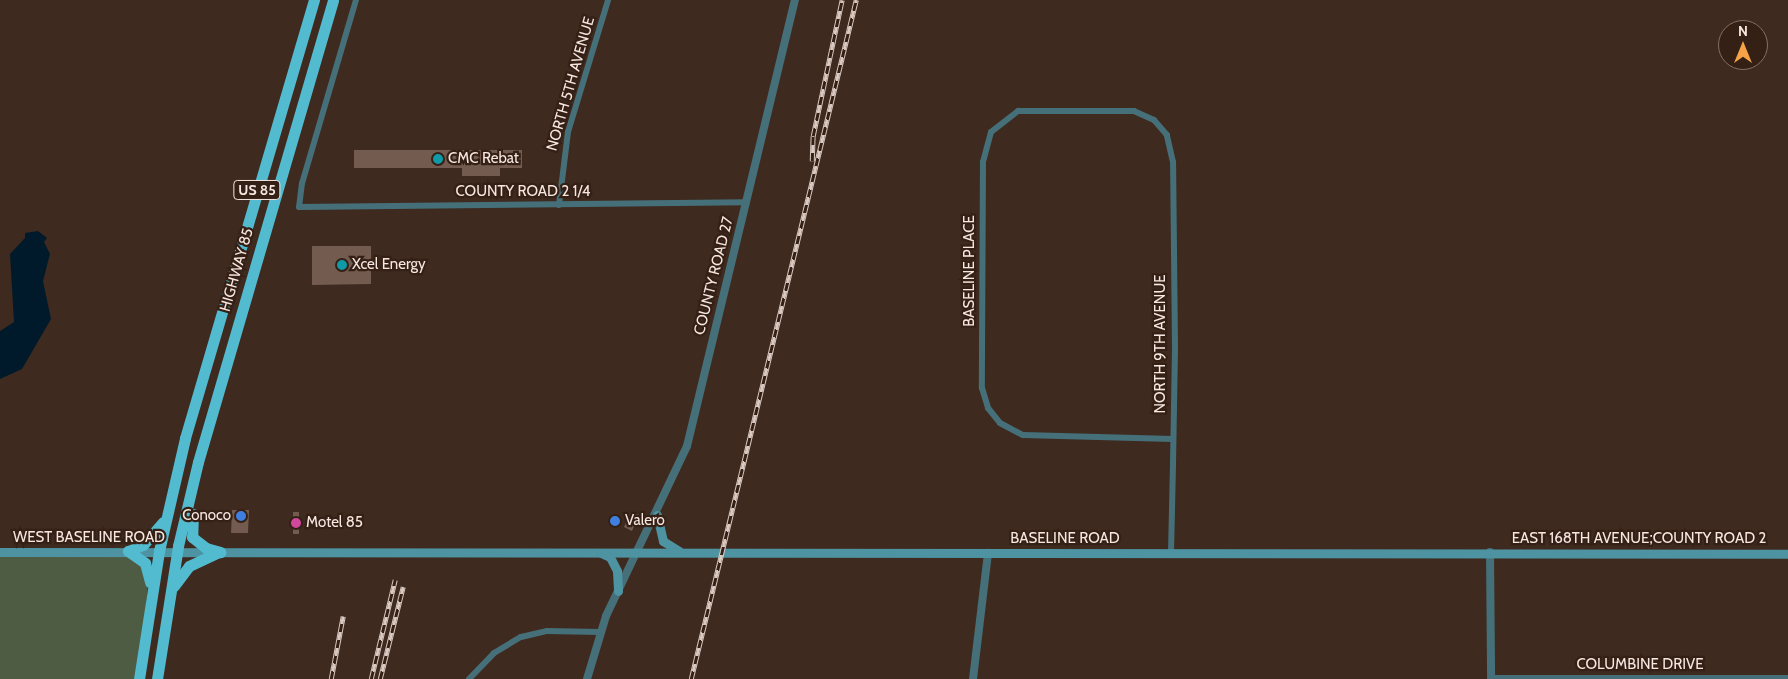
<!DOCTYPE html>
<style>
body{margin:0}
#map{position:relative;width:1788px;height:679px;overflow:hidden;background:#3f2a1f;font-family:Cabin,sans-serif}
div>[style]{position:absolute}
.green>*{inset:0;background:#4f5c44}
.water>*{inset:0;background:#001a2b}
.building>*{inset:0;background:#735b4f}
.minor>*{height:6px;margin:-3px;padding:0 3px;transform-origin:3px;border-radius:3px;background:#467079}
.tertiary>*{height:8px;margin:-4px;padding:0 4px;transform-origin:4px;border-radius:4px;background:#467079}
.secondary>*{height:9px;margin:-4.5px;padding:0 4.5px;transform-origin:4.5px;border-radius:4.5px;background:#4d93a2}
.trunk>*{height:11px;margin:-5.5px;padding:0 5.5px;transform-origin:5.5px;border-radius:5.5px;background:#52bbd0}
.rail>*{height:4.5px;margin-top:-2.25px;transform-origin:0;background:repeating-linear-gradient(90deg,#352016 0 8px,#d9c9c1 0 16px);box-sizing:border-box;border-block:1px solid #d9c9c1}
.dots>*{width:14px;height:14px;translate:-50% -50%;box-sizing:border-box;border:2px solid #352016;border-radius:50%}
span{translate:-50% -50%;white-space:nowrap;text-align:center;line-height:1.15;-webkit-text-stroke:4.5px #352016;paint-order:stroke}
.shield-label span{padding:1px 4px;background:#352016;border:1px solid;border-radius:4px;-webkit-text-stroke-width:0}
.shield-label{font-size:14px;color:#f6e7e0;font-weight:700}
.street-label{font-size:15px;color:#f6e7e0}
.poi-label{font-size:15px;color:#f6e7e0}
.left{translate:0 -50%;text-align:left}
.right{translate:-100% -50%;text-align:right}
.north{position:absolute;left:1718px;top:20px;width:50px;height:50px;box-sizing:border-box;background:#352016;border:1px solid #827067;border-radius:50%;rotate:0deg;font-size:14px;font-weight:700;line-height:20px;text-align:center;color:#f6e7e0}
.north::after{content:'';display:block;margin:auto;width:18px;height:22px;background:#f5a346;clip-path:polygon(50% 0,100% 100%,50% 72%,0 100%)}
</style>
<div id="map">
<div class="green">
<i style="clip-path:polygon(128px 551px,149px 575px,139px 679px,0 679px,0 552px)"></i>
</div>
<div class="water">
<i style="clip-path:polygon(38px 231px,47px 238px,44px 242px,50px 254px,43px 281px,51px 319px,22px 369px,0 379px,0 331px,14px 322px,10px 254px,25px 238px,25px 233px)"></i>
</div>
<div class="building">
<i style="clip-path:polygon(354px 150px,522px 150px,522px 168px,500px 168px,500px 176px,462px 176px,462px 168px,354px 168px)"></i>
<i style="clip-path:polygon(312px 246px,371px 246px,371px 284px,312px 285px)"></i>
<i style="clip-path:polygon(232px 510px,249px 510px,248px 533px,231px 533px)"></i>
<i style="clip-path:polygon(293px 512px,299px 512px,299px 534px,293px 534px)"></i>
<i style="clip-path:polygon(631px 512px,639px 515px,632px 531px,624px 527px)"></i>
</div>
<div class="minor">
<i style="left:356px;top:0;width:191px;rotate:106.4deg"></i>
<i style="left:302px;top:183px;width:24px;rotate:97deg"></i>
<i style="left:299px;top:207px;width:448px;rotate:-0.6deg"></i>
<i style="left:559px;top:205px;width:74px;rotate:-83deg"></i>
<i style="left:568px;top:132px;width:138px;rotate:-73.1deg"></i>
<i style="left:1171px;top:553px;width:89px;rotate:-88.7deg"></i>
<i style="left:1173px;top:464px;width:117px;rotate:-89deg"></i>
<i style="left:1175px;top:347px;width:185px;rotate:-90.6deg"></i>
<i style="left:1173px;top:162px;width:28px;rotate:-103deg"></i>
<i style="left:1167px;top:135px;width:20px;rotate:-131deg"></i>
<i style="left:1154px;top:120px;width:22px;rotate:-156deg"></i>
<i style="left:1134px;top:111px;width:116px;rotate:180deg"></i>
<i style="left:1018px;top:111px;width:34px;rotate:142deg"></i>
<i style="left:991px;top:132px;width:31px;rotate:105deg"></i>
<i style="left:983px;top:162px;width:226px;rotate:90.3deg"></i>
<i style="left:982px;top:388px;width:21px;rotate:73deg"></i>
<i style="left:988px;top:408px;width:19px;rotate:51deg"></i>
<i style="left:1000px;top:423px;width:26px;rotate:28deg"></i>
<i style="left:1023px;top:435px;width:150px;rotate:1.5deg"></i>
<i style="left:1491px;top:678px;width:297px"></i>
<i style="left:469px;top:679px;width:36px;rotate:-46deg"></i>
<i style="left:494px;top:653px;width:31px;rotate:-31deg"></i>
<i style="left:521px;top:637px;width:27px;rotate:-13deg"></i>
<i style="left:547px;top:631px;width:53px;rotate:1.1deg"></i>
</div>
<div class="tertiary">
<i style="left:1490px;top:552px;width:127px;rotate:89.5deg"></i>
<i style="left:587px;top:679px;width:66px;rotate:-73.2deg"></i>
<i style="left:606px;top:616px;width:188px;rotate:-64.5deg"></i>
<i style="left:687px;top:446px;width:459px;rotate:-76.4deg"></i>
<i style="left:973px;top:679px;width:127px;rotate:-83.2deg"></i>
</div>
<div class="secondary">
<i style="left:657px;top:515px;width:27px;rotate:77deg"></i>
<i style="left:663px;top:541px;width:19px;rotate:32deg"></i>
<i style="left:0;top:552px;width:1788px;rotate:0.06deg"></i>
<i style="left:601px;top:553px;width:10px;rotate:24deg"></i>
<i style="left:610px;top:557px;width:16px;rotate:63deg"></i>
<i style="left:617px;top:571px;width:20px;rotate:87deg"></i>
</div>
<div class="trunk">
<i style="left:193px;top:514px;width:23px;rotate:92deg"></i>
<i style="left:192px;top:537px;width:18px;rotate:38deg"></i>
<i style="left:206px;top:548px;width:15px;rotate:16deg"></i>
<i style="left:128px;top:551px;width:21px;rotate:35deg"></i>
<i style="left:145px;top:563px;width:20px;rotate:75deg"></i>
<i style="left:128px;top:551px;width:16px;rotate:-22deg"></i>
<i style="left:143px;top:545px;width:30px;rotate:-49deg"></i>
<i style="left:174px;top:586px;width:25px;rotate:-53deg"></i>
<i style="left:189px;top:566px;width:33px;rotate:-25deg"></i>
<i style="left:139px;top:679px;width:130px;rotate:-81.1deg"></i>
<i style="left:159px;top:551px;width:116px;rotate:-77deg"></i>
<i style="left:185px;top:438px;width:457px;rotate:-73.6deg"></i>
<i style="left:157px;top:679px;width:135px;rotate:-81deg"></i>
<i style="left:178px;top:546px;width:86px;rotate:-76.6deg"></i>
<i style="left:198px;top:462px;width:481px;rotate:-73.7deg"></i>
</div>
<div class="rail">
<i style="left:812px;top:161px;width:25px;rotate:-88deg"></i>
<i style="left:813px;top:136px;width:139px;rotate:-78deg"></i>
<i style="left:331px;top:679px;width:64px;rotate:-79.2deg"></i>
<i style="left:371px;top:679px;width:102px;rotate:-76.4deg"></i>
<i style="left:380px;top:679px;width:95px;rotate:-76deg"></i>
<i style="left:691px;top:679px;width:699px;rotate:-76.34deg"></i>
</div>
<div class="dots">
<i style="left:438px;top:159px;background:#0f9aa8"></i>
<i style="left:342px;top:265px;background:#0f9aa8"></i>
<i style="left:241px;top:516px;background:#3f7fe0"></i>
<i style="left:615px;top:521px;background:#3f7fe0"></i>
<i style="left:296px;top:523px;background:#d1479c"></i>
</div>
<div class="shield-label">
<span style="left:257px;top:190px">US 85</span>
</div>
<div class="street-label">
<span style="left:571px;top:84px;rotate:-74deg">NORTH 5TH AVENUE</span>
<span style="left:523px;top:192px">COUNTY ROAD 2 1/4</span>
<span style="left:237px;top:270px;rotate:-74deg">HIGHWAY 85</span>
<span style="left:970px;top:271px;rotate:-90deg">BASELINE PLACE</span>
<span style="left:714px;top:276px;rotate:-76deg">COUNTY ROAD 27</span>
<span style="left:1161px;top:344px;rotate:-90deg">NORTH 9TH AVENUE</span>
<span style="left:89px;top:538px">WEST BASELINE ROAD</span>
<span style="left:1065px;top:539px">BASELINE ROAD</span>
<span style="left:1639px;top:539px">EAST 168TH AVENUE;COUNTY ROAD 2</span>
<span style="left:1640px;top:665px">COLUMBINE DRIVE</span>
</div>
<div class="poi-label">
<span class="left" style="left:448px;top:159px">CMC Rebat</span>
<span class="left" style="left:352px;top:265px">Xcel Energy</span>
<span class="right" style="left:231px;top:516px">Conoco</span>
<span class="left" style="left:625px;top:521px">Valero</span>
<span class="left" style="left:306px;top:523px">Motel 85</span>
</div>
<div class="north">N</div>
</div>
